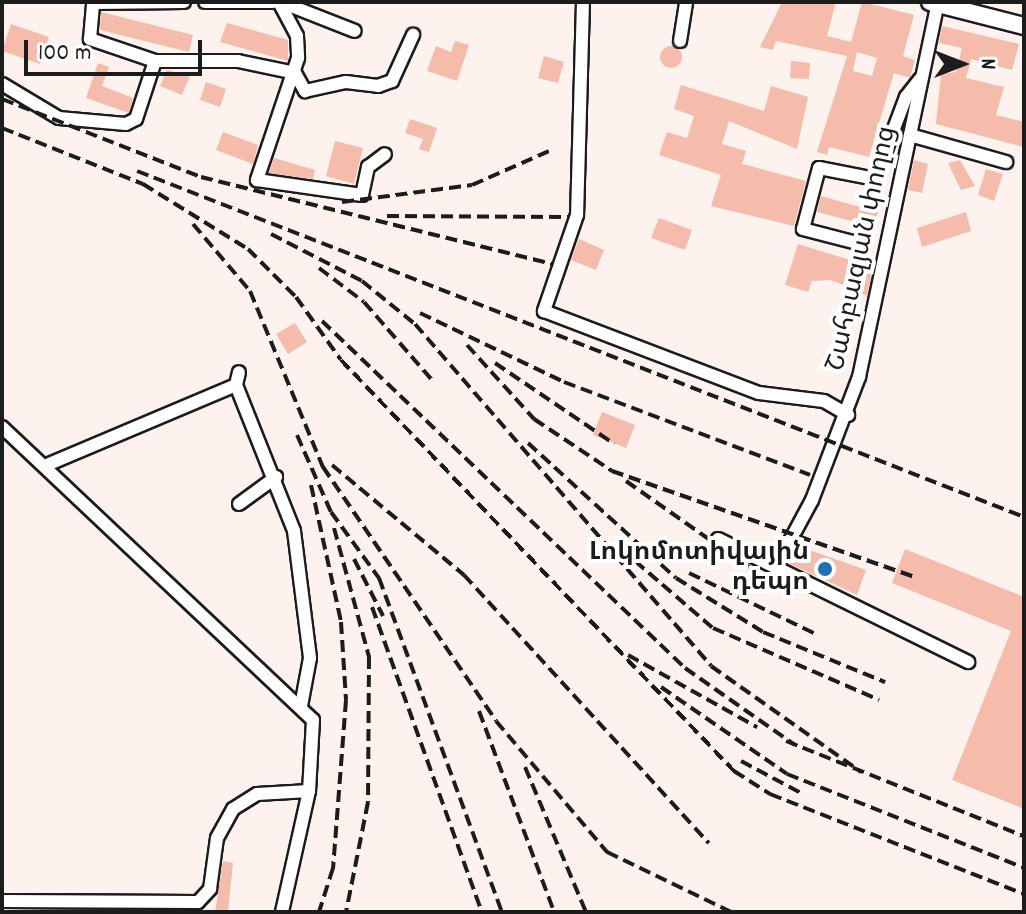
<!DOCTYPE html>
<meta charset="utf-8">
<style>
body{margin:0}
#map{position:relative;width:1026px;height:914px;overflow:hidden;background:#fdf2ee;font-family:Dekko,"Noto Sans Armenian",sans-serif}
div>[style]{position:absolute}
.building>*{inset:0;background:#f5bcac}
.round{border-radius:50%}
.roads{filter:drop-shadow(2px 0 #1c1c1c) drop-shadow(-2px 0 #1c1c1c) drop-shadow(0 2px #1c1c1c) drop-shadow(0 -2px #1c1c1c)}
.minor>*{height:12px;margin:-6px;padding:0 6px;transform-origin:6px;border-radius:6px;background:#fff}
.major>*{height:16px;margin:-8px;padding:0 8px;transform-origin:8px;border-radius:8px;background:#fff}
.rail>*{height:4px;margin-top:-2px;transform-origin:0;background:repeating-linear-gradient(90deg,#1c1c1c 0 12px,transparent 0 18px)}
.dots>*{width:22px;height:22px;translate:-50% -50%;box-sizing:border-box;border:4px solid #fff;border-radius:50%}
span{translate:-50% -50%;white-space:nowrap;text-align:center;line-height:1.15;-webkit-text-stroke:8px #fff;paint-order:stroke}
.street-label{font-size:26px;color:#1c1c1c}
.poi-label{font-size:26px;color:#1c1c1c;font-weight:700}
.right{translate:-100% -50%;text-align:right}
.frame{position:absolute;inset:0;border:4px solid #1c1c1c;pointer-events:none}
.north{position:absolute;left:922px;top:24px;width:80px;height:80px;-webkit-text-stroke:6px #fff;paint-order:stroke;rotate:90deg;font-size:22px;font-weight:700;line-height:32px;text-align:center;color:#1c1c1c}
.north::after{content:'';display:block;margin:auto;width:28px;height:36px;background:#1c1c1c;clip-path:polygon(50% 0,100% 100%,50% 72%,0 100%)}
.scale{position:absolute;left:24px;top:40px;width:178px;height:36px;box-sizing:border-box;border:4px solid #1c1c1c;border-top:0;padding-left:10px;font-size:24px;line-height:28px;white-space:nowrap;color:#1c1c1c;-webkit-text-stroke:6px #fff;paint-order:stroke}
</style>
<div id="map">
<div class="building">
<i style="clip-path:polygon(evenodd,782px 2px,836px 2px,827px 36px,851px 42px,862px 2px,914px 15px,903px 56px,915px 60px,910px 78px,894px 73px,869px 157px,829px 147px,827px 155px,817px 152px,847px 56px,776px 41px,773px 50px,760px 47px,782px 2px,857px 52px,877px 58px,872px 76px,853px 71px,857px 52px)"></i>
<i style="clip-path:polygon(101px 12px,193px 35px,189px 52px,100px 30px)"></i>
<i style="clip-path:polygon(227px 23px,288px 40px,288px 61px,220px 42px)"></i>
<i style="clip-path:polygon(11px 24px,49px 37px,40px 64px,2px 51px)"></i>
<i style="clip-path:polygon(942px 26px,1019px 44px,1012px 70px,971px 59px,966px 78px,1004px 87px,996px 115px,1024px 122px,1024px 147px,936px 124px,941px 74px,956px 72px,962px 48px,939px 43px)"></i>
<i style="clip-path:polygon(455px 41px,469px 45px,457px 81px,427px 71px,436px 46px,451px 52px)"></i>
<i class="round" style="left:660px;top:46px;width:22px;height:22px"></i>
<i style="clip-path:polygon(544px 56px,564px 62px,558px 83px,538px 78px)"></i>
<i style="clip-path:polygon(791px 61px,810px 63px,809px 79px,790px 78px)"></i>
<i style="clip-path:polygon(98px 63px,109px 67px,102px 86px,133px 98px,129px 113px,86px 98px)"></i>
<i style="clip-path:polygon(167px 70px,190px 76px,182px 95px,160px 86px)"></i>
<i style="clip-path:polygon(206px 82px,226px 89px,220px 107px,200px 100px)"></i>
<i style="clip-path:polygon(681px 85px,764px 111px,771px 86px,808px 97px,797px 149px,729px 121px,722px 144px,746px 151px,742px 164px,806px 181px,794px 226px,711px 206px,721px 175px,659px 155px,667px 132px,687px 138px,694px 116px,674px 109px)"></i>
<i style="clip-path:polygon(410px 119px,437px 128px,429px 152px,419px 149px,423px 139px,405px 133px)"></i>
<i style="clip-path:polygon(223px 132px,258px 145px,253px 164px,216px 150px)"></i>
<i style="clip-path:polygon(335px 141px,363px 148px,354px 184px,326px 176px)"></i>
<i style="clip-path:polygon(274px 158px,315px 170px,313px 179px,269px 173px)"></i>
<i style="clip-path:polygon(914px 160px,928px 164px,922px 193px,908px 190px)"></i>
<i style="clip-path:polygon(960px 160px,975px 186px,961px 190px,948px 163px)"></i>
<i style="clip-path:polygon(986px 169px,1003px 174px,994px 201px,978px 195px)"></i>
<i style="clip-path:polygon(821px 196px,878px 212px,874px 227px,817px 212px)"></i>
<i style="clip-path:polygon(966px 212px,971px 231px,922px 247px,917px 228px)"></i>
<i style="clip-path:polygon(659px 218px,692px 230px,685px 250px,651px 238px)"></i>
<i style="clip-path:polygon(579px 239px,604px 250px,596px 270px,571px 260px)"></i>
<i style="clip-path:polygon(798px 244px,873px 267px,867px 296px,856px 292px,852px 306px,844px 303px,844px 285px,830px 280px,812px 281px,808px 292px,785px 285px)"></i>
<i style="clip-path:polygon(295px 323px,307px 342px,288px 354px,276px 334px)"></i>
<i style="clip-path:polygon(602px 412px,635px 425px,626px 448px,593px 435px)"></i>
<i style="clip-path:polygon(798px 546px,866px 570px,857px 595px,788px 563px)"></i>
<i style="clip-path:polygon(905px 549px,1024px 597px,1024px 809px,952px 780px,1011px 631px,892px 583px)"></i>
<i style="clip-path:polygon(223px 861px,233px 863px,228px 912px,215px 912px)"></i>
</div>
<div class="roads">
<div class="minor">
<i style="left:205px;top:2px;width:68px"></i>
<i style="left:279px;top:2px;width:38px;rotate:62deg"></i>
<i style="left:297px;top:36px;width:22px;rotate:87deg"></i>
<i style="left:298px;top:58px;width:129px;rotate:108.6deg"></i>
<i style="left:257px;top:180px;width:106px;rotate:8.1deg"></i>
<i style="left:362px;top:195px;width:29px;rotate:-78deg"></i>
<i style="left:368px;top:167px;width:21px;rotate:-37deg"></i>
<i style="left:281px;top:2px;width:79px;rotate:21.4deg"></i>
<i style="left:583px;top:2px;width:213px;rotate:91.6deg"></i>
<i style="left:577px;top:215px;width:102px;rotate:109deg"></i>
<i style="left:544px;top:311px;width:230px;rotate:20.9deg"></i>
<i style="left:759px;top:393px;width:65px;rotate:7deg"></i>
<i style="left:824px;top:401px;width:28px;rotate:30deg"></i>
<i style="left:680px;top:41px;width:39px;rotate:-81deg"></i>
<i style="left:155px;top:61px;width:69px;rotate:-161.3deg"></i>
<i style="left:90px;top:39px;width:36px;rotate:-85deg"></i>
<i style="left:93px;top:3px;width:91px;rotate:-0.6deg"></i>
<i style="left:2px;top:84px;width:66px;rotate:30.8deg"></i>
<i style="left:59px;top:118px;width:67px;rotate:5.1deg"></i>
<i style="left:126px;top:124px;width:11px;rotate:-27deg"></i>
<i style="left:136px;top:119px;width:61px;rotate:-71.9deg"></i>
<i style="left:155px;top:61px;width:83px"></i>
<i style="left:238px;top:61px;width:58px;rotate:11.9deg"></i>
<i style="left:295px;top:73px;width:21px;rotate:61deg"></i>
<i style="left:305px;top:91px;width:42px;rotate:-12.4deg"></i>
<i style="left:346px;top:82px;width:32px;rotate:7deg"></i>
<i style="left:378px;top:86px;width:15px;rotate:-20deg"></i>
<i style="left:392px;top:81px;width:51px;rotate:-65.5deg"></i>
<i style="left:910px;top:135px;width:100px;rotate:15.7deg"></i>
<i style="left:857px;top:243px;width:56px;rotate:-165.5deg"></i>
<i style="left:803px;top:229px;width:63px;rotate:-75.3deg"></i>
<i style="left:819px;top:168px;width:57px;rotate:11.1deg"></i>
<i style="left:875px;top:179px;width:88px;rotate:-69.3deg"></i>
<i style="left:906px;top:97px;width:23px;rotate:-52deg"></i>
<i style="left:236px;top:385px;width:157px;rotate:68.3deg"></i>
<i style="left:294px;top:531px;width:128px;rotate:82.8deg"></i>
<i style="left:310px;top:658px;width:49px;rotate:100.6deg"></i>
<i style="left:2px;top:427px;width:427px;rotate:43.3deg"></i>
<i style="left:313px;top:720px;width:71px;rotate:93.2deg"></i>
<i style="left:309px;top:791px;width:124px;rotate:102.6deg"></i>
<i style="left:49px;top:464px;width:203px;rotate:-22.9deg"></i>
<i style="left:236px;top:385px;width:13px;rotate:-77deg"></i>
<i style="left:239px;top:504px;width:46px;rotate:-36.1deg"></i>
<i style="left:718px;top:539px;width:279px;rotate:26.2deg"></i>
<i style="left:777px;top:565px;width:74px;rotate:-61.7deg"></i>
<i style="left:812px;top:500px;width:132px;rotate:-69.1deg"></i>
<i style="left:859px;top:377px;width:383px;rotate:-78.1deg"></i>
<i style="left:2px;top:901px;width:196px;rotate:0.3deg"></i>
<i style="left:198px;top:902px;width:18px;rotate:-47deg"></i>
<i style="left:210px;top:889px;width:51px;rotate:-82.2deg"></i>
<i style="left:217px;top:838px;width:33px;rotate:-61deg"></i>
<i style="left:233px;top:809px;width:28px;rotate:-32deg"></i>
<i style="left:257px;top:794px;width:52px;rotate:-3.3deg"></i>
</div>
<div class="major">
<i style="left:930px;top:2px;width:97px;rotate:14.3deg"></i>
</div>
</div>
<div class="rail">
<i style="left:2px;top:99px;width:214px;rotate:21.4deg"></i>
<i style="left:201px;top:177px;width:363px;rotate:13.9deg"></i>
<i style="left:2px;top:128px;width:152px;rotate:21.7deg"></i>
<i style="left:143px;top:184px;width:123px;rotate:31.8deg"></i>
<i style="left:248px;top:249px;width:68px;rotate:45deg"></i>
<i style="left:296px;top:297px;width:77px;rotate:54.5deg"></i>
<i style="left:341px;top:360px;width:569px;rotate:46.28deg"></i>
<i style="left:734px;top:771px;width:43px;rotate:32.6deg"></i>
<i style="left:770px;top:794px;width:273px;rotate:21.5deg"></i>
<i style="left:137px;top:171px;width:952px;rotate:21.31deg"></i>
<i style="left:342px;top:202px;width:131px;rotate:-7.5deg"></i>
<i style="left:472px;top:185px;width:84px;rotate:-23.8deg"></i>
<i style="left:387px;top:216px;width:181px;rotate:0.3deg"></i>
<i style="left:193px;top:224px;width:88px;rotate:49.6deg"></i>
<i style="left:250px;top:291px;width:191px;rotate:67.5deg"></i>
<i style="left:323px;top:467px;width:307px;rotate:55.7deg"></i>
<i style="left:496px;top:721px;width:172px;rotate:49.7deg"></i>
<i style="left:607px;top:852px;width:138px;rotate:25.8deg"></i>
<i style="left:271px;top:234px;width:102px;rotate:27.3deg"></i>
<i style="left:362px;top:281px;width:68px;rotate:39.1deg"></i>
<i style="left:415px;top:324px;width:452px;rotate:49.1deg"></i>
<i style="left:711px;top:666px;width:184px;rotate:35.2deg"></i>
<i style="left:319px;top:268px;width:56px;rotate:37.1deg"></i>
<i style="left:364px;top:302px;width:103px;rotate:48.9deg"></i>
<i style="left:420px;top:313px;width:160px;rotate:25.6deg"></i>
<i style="left:564px;top:382px;width:263px;rotate:20.7deg"></i>
<i style="left:322px;top:321px;width:502px;rotate:43.71deg"></i>
<i style="left:685px;top:668px;width:134px;rotate:35deg"></i>
<i style="left:467px;top:345px;width:100px;rotate:47.8deg"></i>
<i style="left:534px;top:419px;width:94px;rotate:33.7deg"></i>
<i style="left:612px;top:471px;width:323px;rotate:19.3deg"></i>
<i style="left:495px;top:363px;width:144px;rotate:34.2deg"></i>
<i style="left:297px;top:435px;width:84px;rotate:66.2deg"></i>
<i style="left:331px;top:512px;width:82px;rotate:54deg"></i>
<i style="left:379px;top:578px;width:356px;rotate:69.8deg"></i>
<i style="left:528px;top:443px;width:200px;rotate:42.4deg"></i>
<i style="left:676px;top:578px;width:102px;rotate:31.8deg"></i>
<i style="left:763px;top:632px;width:132px;rotate:22.3deg"></i>
<i style="left:332px;top:465px;width:172px;rotate:39.8deg"></i>
<i style="left:464px;top:575px;width:363px;rotate:47.6deg"></i>
<i style="left:626px;top:481px;width:156px;rotate:35.1deg"></i>
<i style="left:311px;top:485px;width:140px;rotate:77.6deg"></i>
<i style="left:341px;top:622px;width:78px;rotate:86.3deg"></i>
<i style="left:346px;top:700px;width:169px;rotate:94.4deg"></i>
<i style="left:333px;top:868px;width:46px;rotate:107.7deg"></i>
<i style="left:334px;top:528px;width:134px;rotate:74.8deg"></i>
<i style="left:369px;top:657px;width:145px;rotate:90.4deg"></i>
<i style="left:368px;top:802px;width:112px;rotate:101.3deg"></i>
<i style="left:354px;top:559px;width:64px;rotate:63deg"></i>
<i style="left:635px;top:561px;width:103px;rotate:40.7deg"></i>
<i style="left:713px;top:628px;width:181px;rotate:23.4deg"></i>
<i style="left:689px;top:573px;width:143px;rotate:25.7deg"></i>
<i style="left:372px;top:607px;width:324px;rotate:70.2deg"></i>
<i style="left:628px;top:655px;width:148px;rotate:29.2deg"></i>
<i style="left:661px;top:687px;width:153px;rotate:34.6deg"></i>
<i style="left:787px;top:774px;width:255px;rotate:21.6deg"></i>
<i style="left:479px;top:711px;width:215px;rotate:69.5deg"></i>
<i style="left:786px;top:741px;width:256px;rotate:21.8deg"></i>
<i style="left:741px;top:761px;width:68px;rotate:28.1deg"></i>
<i style="left:525px;top:767px;width:157px;rotate:67.2deg"></i>
</div>
<div class="dots">
<i style="left:825px;top:569px;background:#1f6fb2"></i>
</div>
<div class="street-label">
<span style="left:863px;top:249px;rotate:-78deg">Շահբազյան փողոց</span>
</div>
<div class="poi-label">
<span class="right" style="left:809px;top:569px">Լոկոմոտիվային<br>դեպո</span>
</div>
<div class="frame"></div>
<div class="north">N</div>
<div class="scale">100 m</div>
</div>
